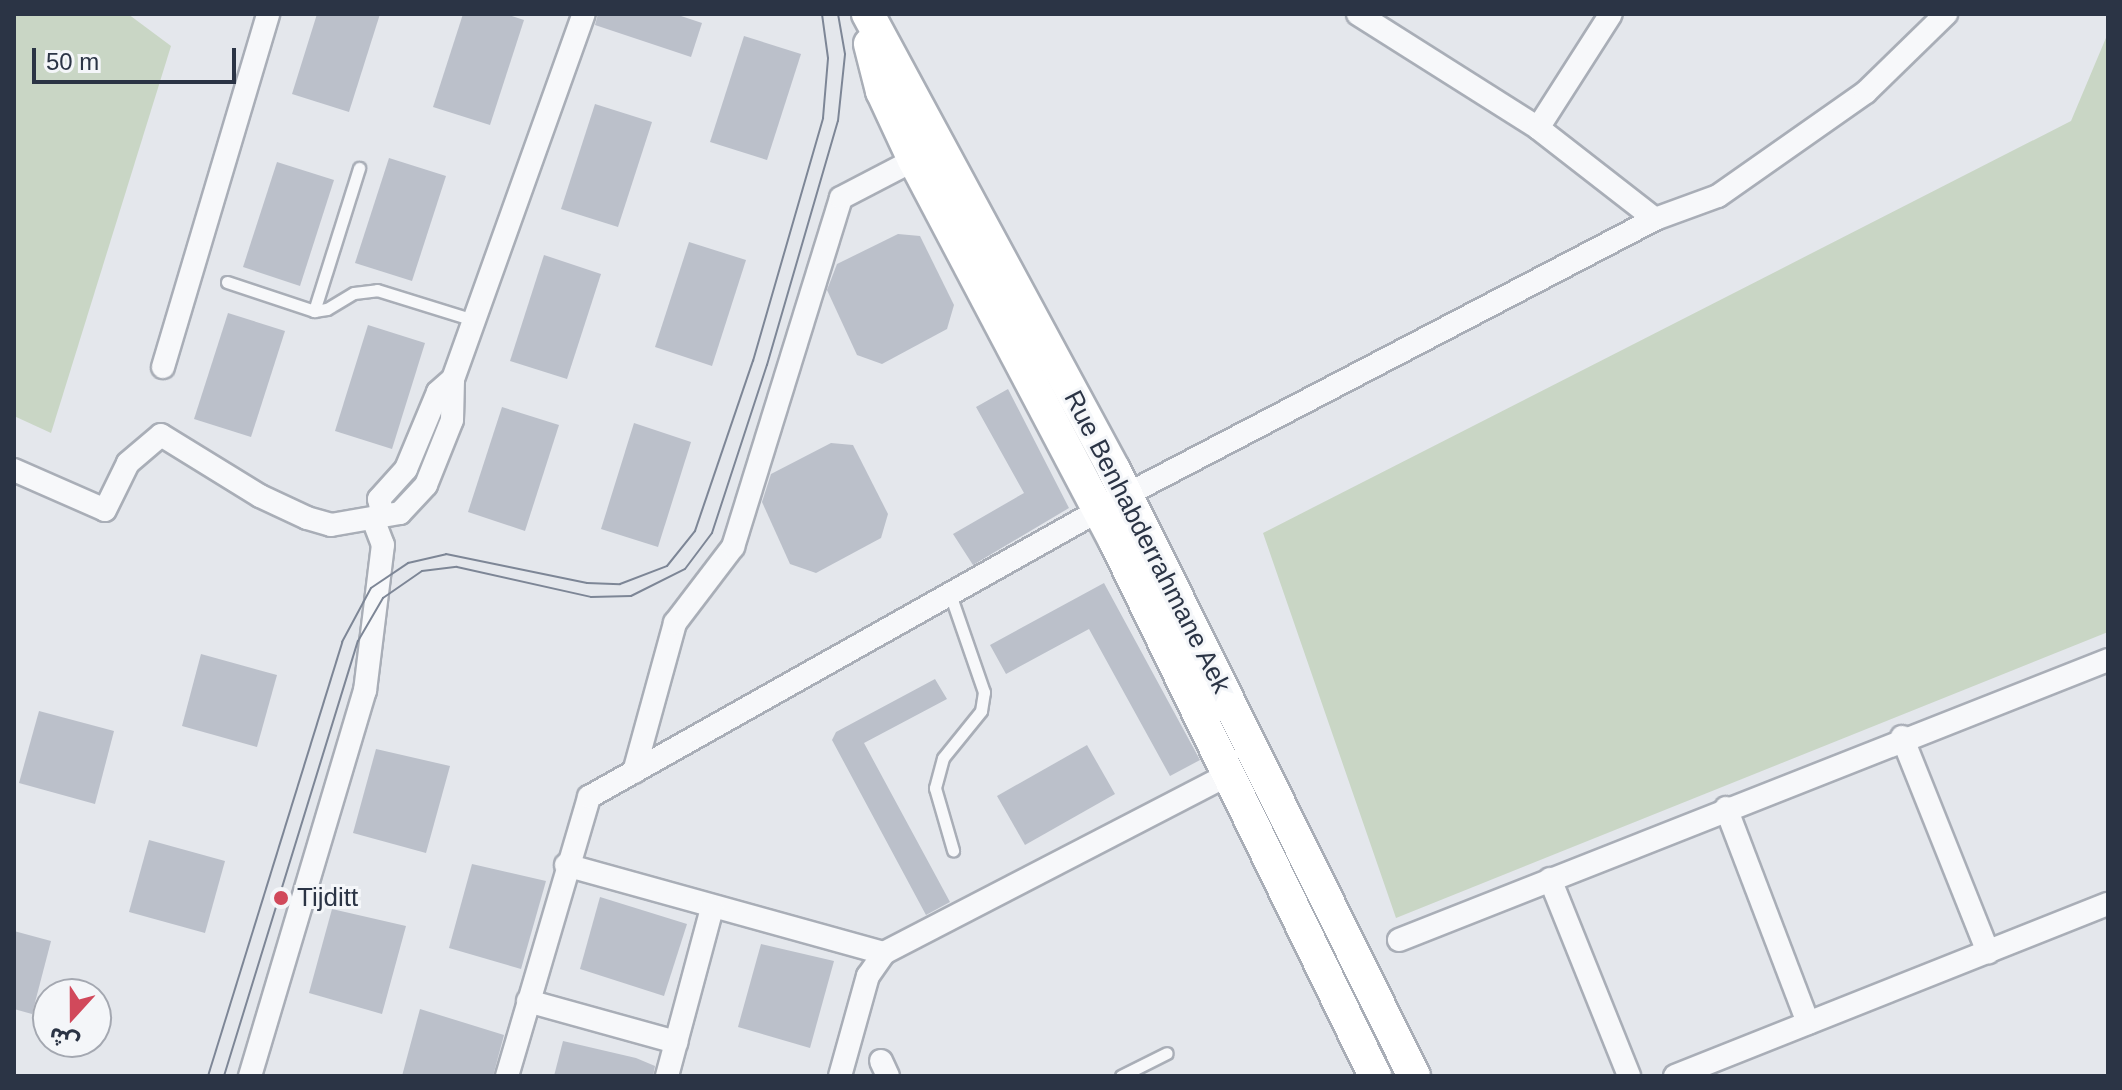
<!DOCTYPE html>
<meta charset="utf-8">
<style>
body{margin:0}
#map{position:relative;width:2122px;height:1090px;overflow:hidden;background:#e4e7ec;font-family:Helvetica,"Noto Sans Arabic",sans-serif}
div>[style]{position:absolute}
.green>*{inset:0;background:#c9d6c5}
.building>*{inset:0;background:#bbc0ca}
.roads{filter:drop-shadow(2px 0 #a9aeb7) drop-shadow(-2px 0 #a9aeb7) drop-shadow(0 2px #a9aeb7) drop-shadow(0 -2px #a9aeb7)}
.service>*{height:11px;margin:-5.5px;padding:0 5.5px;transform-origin:5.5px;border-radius:5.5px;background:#f7f8fa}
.minor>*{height:22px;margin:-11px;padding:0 11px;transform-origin:11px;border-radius:11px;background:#f7f8fa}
.secondary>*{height:32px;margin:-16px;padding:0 16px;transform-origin:16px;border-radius:16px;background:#fff}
.tram>*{height:2px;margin:-1px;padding:0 1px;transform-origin:1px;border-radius:1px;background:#7d8696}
.dots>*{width:22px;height:22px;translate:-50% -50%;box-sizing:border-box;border:4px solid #f4f6f9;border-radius:50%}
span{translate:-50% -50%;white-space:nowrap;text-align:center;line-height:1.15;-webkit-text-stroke:6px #f4f6f9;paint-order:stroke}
.street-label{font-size:26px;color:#2b3445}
.poi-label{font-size:26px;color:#2b3445}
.left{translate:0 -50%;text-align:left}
.frame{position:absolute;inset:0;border:16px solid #2b3445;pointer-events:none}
.north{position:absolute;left:32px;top:978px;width:80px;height:80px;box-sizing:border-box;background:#f4f6f9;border:2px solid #a4a8b1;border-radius:50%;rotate:201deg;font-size:22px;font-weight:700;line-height:32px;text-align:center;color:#2b3445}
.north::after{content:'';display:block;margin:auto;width:28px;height:36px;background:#d1495b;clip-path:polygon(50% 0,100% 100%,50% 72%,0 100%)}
.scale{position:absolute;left:32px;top:48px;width:204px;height:36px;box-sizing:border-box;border:4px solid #2b3445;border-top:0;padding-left:10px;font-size:24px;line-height:28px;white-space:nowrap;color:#2b3445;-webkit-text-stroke:6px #f4f6f9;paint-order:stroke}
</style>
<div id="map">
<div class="green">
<i style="clip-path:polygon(14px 14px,128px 14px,171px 46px,51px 433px,14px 416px)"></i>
<i style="clip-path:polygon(2108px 33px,2108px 632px,1396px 918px,1263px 533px,2071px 121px)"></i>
</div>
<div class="building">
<i style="clip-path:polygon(317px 14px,380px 14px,349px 112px,292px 94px)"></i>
<i style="clip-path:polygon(463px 14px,506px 14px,524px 20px,490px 125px,433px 107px)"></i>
<i style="clip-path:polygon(598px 14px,675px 14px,702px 23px,691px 57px,595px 25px)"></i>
<i style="clip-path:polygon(744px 36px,801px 54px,767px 160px,710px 142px)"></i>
<i style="clip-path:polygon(595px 104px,652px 122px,618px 227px,561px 209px)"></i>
<i style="clip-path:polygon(389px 158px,446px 176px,412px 281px,355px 263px)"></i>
<i style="clip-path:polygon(277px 162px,334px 180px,300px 286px,243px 267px)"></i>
<i style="clip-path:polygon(898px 234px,920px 236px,954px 305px,947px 329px,882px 364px,857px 355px,827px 290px,837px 264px)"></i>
<i style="clip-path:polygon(689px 242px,746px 260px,712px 366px,655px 347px)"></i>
<i style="clip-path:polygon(544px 255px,601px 274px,567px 379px,510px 361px)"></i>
<i style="clip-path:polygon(228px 313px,285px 331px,251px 437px,194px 419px)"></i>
<i style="clip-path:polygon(368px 325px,425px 343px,392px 449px,335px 431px)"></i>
<i style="clip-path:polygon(1008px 389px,1069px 508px,973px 565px,953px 534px,1024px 493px,976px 407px)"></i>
<i style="clip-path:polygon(502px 407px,559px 425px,525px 531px,468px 512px)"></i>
<i style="clip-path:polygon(634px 423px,691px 442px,658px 547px,601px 529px)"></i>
<i style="clip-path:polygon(831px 443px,853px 445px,888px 514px,881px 538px,816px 573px,790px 564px,762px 502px,771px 474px)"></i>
<i style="clip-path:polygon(1104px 583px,1200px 760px,1170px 776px,1089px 629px,1006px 674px,990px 645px)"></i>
<i style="clip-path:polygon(201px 654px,277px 675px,257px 747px,182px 726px)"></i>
<i style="clip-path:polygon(935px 679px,947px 699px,864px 743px,950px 902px,926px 915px,832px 740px,836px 732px)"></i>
<i style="clip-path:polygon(39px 711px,114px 731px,95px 804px,19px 783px)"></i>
<i style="clip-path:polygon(1087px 745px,1115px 794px,1025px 845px,997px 796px)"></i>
<i style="clip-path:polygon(376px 749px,450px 766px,426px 853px,353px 833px)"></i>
<i style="clip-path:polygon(149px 840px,225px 861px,205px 933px,129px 912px)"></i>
<i style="clip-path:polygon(472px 864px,546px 881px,521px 969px,449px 948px)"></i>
<i style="clip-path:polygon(600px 897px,687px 924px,664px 996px,580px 969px)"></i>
<i style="clip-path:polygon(332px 909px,406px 926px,382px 1014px,309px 993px)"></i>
<i style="clip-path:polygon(14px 931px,51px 941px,32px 1014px,14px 1009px)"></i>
<i style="clip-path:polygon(761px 944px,834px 961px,810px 1048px,738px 1027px)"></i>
<i style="clip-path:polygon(420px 1009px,504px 1035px,493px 1076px,402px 1076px)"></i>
<i style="clip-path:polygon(563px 1041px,636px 1058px,655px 1066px,653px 1076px,554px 1076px)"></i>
</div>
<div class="roads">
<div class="service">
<i style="left:227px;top:282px;width:92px;rotate:18.4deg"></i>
<i style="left:314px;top:311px;width:13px;rotate:-9deg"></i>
<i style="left:327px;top:309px;width:31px;rotate:-31deg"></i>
<i style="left:354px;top:293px;width:23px;rotate:-7deg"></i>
<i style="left:377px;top:290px;width:102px;rotate:17.2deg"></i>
<i style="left:314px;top:311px;width:150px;rotate:-72.5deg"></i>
<i style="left:950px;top:594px;width:104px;rotate:70.9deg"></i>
<i style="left:984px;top:692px;width:19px;rotate:99deg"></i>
<i style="left:981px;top:711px;width:60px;rotate:129deg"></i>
<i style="left:943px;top:758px;width:31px;rotate:105deg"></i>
<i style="left:935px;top:788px;width:65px;rotate:73.8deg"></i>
<i style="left:1121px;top:1076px;width:51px;rotate:-26.6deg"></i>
</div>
<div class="minor">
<i style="left:1358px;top:14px;width:213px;rotate:32.3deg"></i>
<i style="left:1538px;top:128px;width:148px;rotate:37.9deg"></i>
<i style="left:1538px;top:128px;width:135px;rotate:-57.4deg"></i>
<i style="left:163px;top:367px;width:368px;rotate:-73.4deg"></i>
<i style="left:14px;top:470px;width:99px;rotate:23.7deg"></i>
<i style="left:105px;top:510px;width:52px;rotate:-63.9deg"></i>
<i style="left:128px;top:463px;width:43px;rotate:-40.3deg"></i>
<i style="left:161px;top:435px;width:116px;rotate:31.6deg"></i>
<i style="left:260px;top:496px;width:52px;rotate:25.1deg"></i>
<i style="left:307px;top:518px;width:25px;rotate:16deg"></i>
<i style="left:331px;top:525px;width:70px;rotate:-9.9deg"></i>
<i style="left:400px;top:513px;width:38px;rotate:-47deg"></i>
<i style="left:426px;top:485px;width:70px;rotate:-68.2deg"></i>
<i style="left:452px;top:420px;width:41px;rotate:-88.6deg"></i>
<i style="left:453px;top:379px;width:388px;rotate:-70.3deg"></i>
<i style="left:382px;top:512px;width:13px;rotate:-103deg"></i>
<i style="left:379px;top:499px;width:40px;rotate:-48deg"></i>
<i style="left:406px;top:469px;width:83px;rotate:-67.4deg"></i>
<i style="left:438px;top:392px;width:20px;rotate:-41deg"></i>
<i style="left:1902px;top:737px;width:232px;rotate:68.2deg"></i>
<i style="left:634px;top:772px;width:155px;rotate:-74.6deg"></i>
<i style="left:675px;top:623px;width:96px;rotate:-52.7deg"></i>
<i style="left:733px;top:547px;width:365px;rotate:-72.8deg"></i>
<i style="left:841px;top:198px;width:82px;rotate:-27.5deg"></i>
<i style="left:1726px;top:808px;width:230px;rotate:69.1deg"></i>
<i style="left:566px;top:865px;width:330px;rotate:15.5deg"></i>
<i style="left:884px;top:953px;width:389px;rotate:-27.4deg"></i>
<i style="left:1550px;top:879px;width:212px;rotate:68.1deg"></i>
<i style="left:1399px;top:940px;width:762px;rotate:-21.55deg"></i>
<i style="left:528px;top:1001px;width:154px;rotate:15.5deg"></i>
<i style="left:881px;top:1061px;width:17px;rotate:65deg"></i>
<i style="left:250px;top:1076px;width:402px;rotate:-73.4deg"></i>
<i style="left:365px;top:691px;width:147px;rotate:-83deg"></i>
<i style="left:383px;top:545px;width:28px;rotate:-111deg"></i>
<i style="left:507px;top:1076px;width:291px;rotate:-73.6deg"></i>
<i style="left:589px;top:797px;width:616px;rotate:-29.35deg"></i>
<i style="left:1126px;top:495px;width:597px;rotate:-27.55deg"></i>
<i style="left:1655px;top:219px;width:67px;rotate:-20.1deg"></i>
<i style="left:1718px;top:196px;width:181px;rotate:-35.1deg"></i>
<i style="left:1866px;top:92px;width:112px;rotate:-44.3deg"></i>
<i style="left:667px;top:1076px;width:174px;rotate:-75deg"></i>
<i style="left:840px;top:1076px;width:104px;rotate:-74.4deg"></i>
<i style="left:868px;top:976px;width:28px;rotate:-55deg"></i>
<i style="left:1675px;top:1076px;width:466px;rotate:-21.7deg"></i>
</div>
<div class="secondary">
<i style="left:868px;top:14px;width:518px;rotate:61.65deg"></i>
<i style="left:1114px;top:470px;width:676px;rotate:63.66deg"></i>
<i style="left:870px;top:44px;width:49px;rotate:75.7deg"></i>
<i style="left:882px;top:91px;width:76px;rotate:65.1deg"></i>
<i style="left:914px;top:160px;width:431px;rotate:62.2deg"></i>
<i style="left:1115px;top:541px;width:595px;rotate:64.08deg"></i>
</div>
</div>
<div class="tram">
<i style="left:208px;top:1076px;width:454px;rotate:-72.8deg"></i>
<i style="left:342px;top:642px;width:61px;rotate:-61.8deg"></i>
<i style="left:371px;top:588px;width:45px;rotate:-34deg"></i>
<i style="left:408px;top:563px;width:39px;rotate:-13deg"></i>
<i style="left:446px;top:554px;width:144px;rotate:11.6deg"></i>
<i style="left:587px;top:583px;width:33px;rotate:2deg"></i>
<i style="left:620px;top:584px;width:50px;rotate:-21deg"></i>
<i style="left:667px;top:566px;width:45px;rotate:-51.3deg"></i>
<i style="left:695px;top:531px;width:180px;rotate:-71.2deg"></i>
<i style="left:753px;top:361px;width:253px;rotate:-73.9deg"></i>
<i style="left:823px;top:118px;width:60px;rotate:-85.2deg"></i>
<i style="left:828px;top:58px;width:44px;rotate:-97.8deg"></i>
<i style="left:224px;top:1076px;width:455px;rotate:-72.9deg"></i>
<i style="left:358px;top:641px;width:50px;rotate:-59.8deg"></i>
<i style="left:383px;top:598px;width:47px;rotate:-34.7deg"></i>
<i style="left:422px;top:571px;width:35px;rotate:-7deg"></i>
<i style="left:457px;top:567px;width:137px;rotate:12.6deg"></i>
<i style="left:591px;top:597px;width:40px;rotate:-1.4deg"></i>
<i style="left:631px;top:596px;width:60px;rotate:-26.6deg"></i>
<i style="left:685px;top:569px;width:45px;rotate:-53.1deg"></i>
<i style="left:712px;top:533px;width:177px;rotate:-71.9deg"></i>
<i style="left:767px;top:365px;width:254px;rotate:-73.8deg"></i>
<i style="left:838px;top:121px;width:67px;rotate:-84deg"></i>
<i style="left:845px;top:54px;width:41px;rotate:-99.9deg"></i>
</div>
<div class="dots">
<i style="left:281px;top:898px;background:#d1495b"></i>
</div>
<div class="street-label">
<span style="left:1147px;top:542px;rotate:63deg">Rue Benhabderrahmane Aek</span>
</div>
<div class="poi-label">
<span class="left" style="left:297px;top:898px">Tijditt</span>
</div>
<div class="frame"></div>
<div class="north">ش</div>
<div class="scale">50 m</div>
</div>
